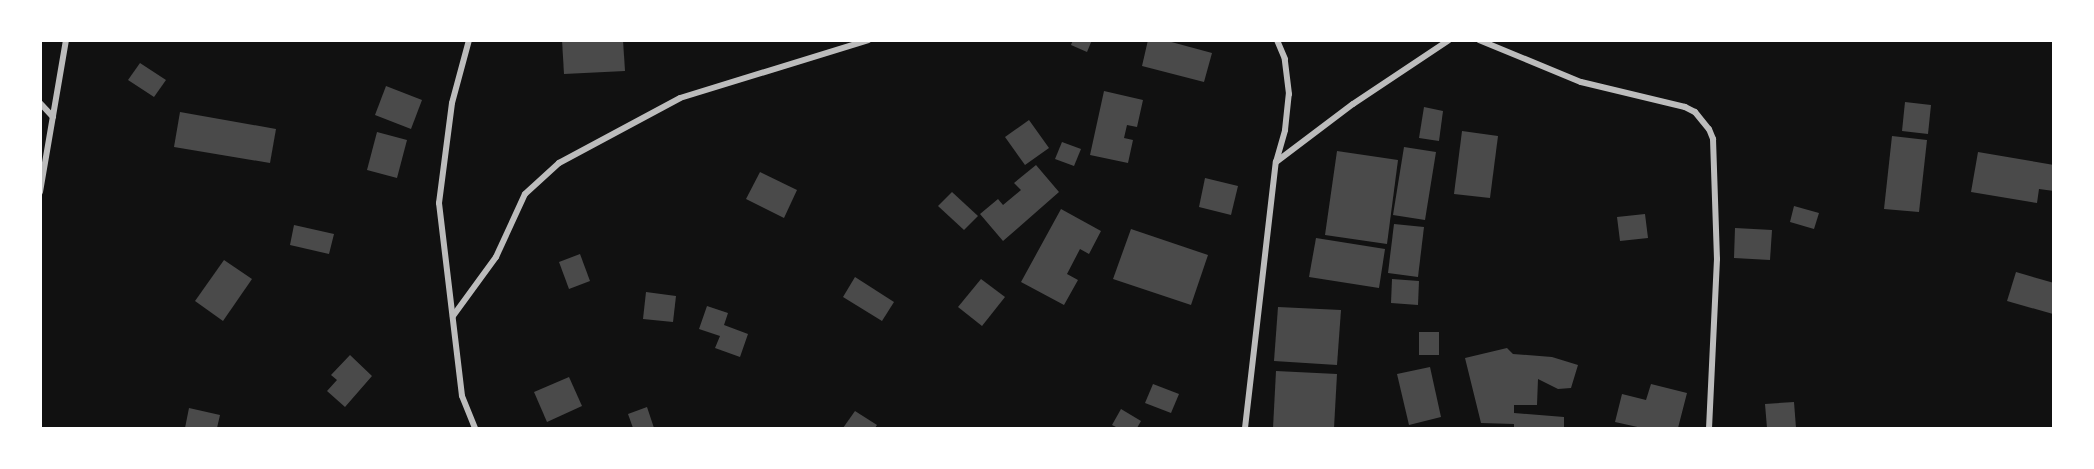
<!DOCTYPE html>
<style>
body{margin:0}
#map{position:relative;width:2094px;height:469px;overflow:hidden;background:#111;font-family:Lora,serif}
div>[style]{position:absolute}
.building>*{inset:0;background:#4a4a4a}
.minor>*{height:6px;margin:-3px;padding:0 3px;transform-origin:3px;border-radius:3px;background:#bcbcbc}
span{translate:-50% -50%;white-space:nowrap;text-align:center;line-height:1.15;-webkit-text-stroke:5px #fff;paint-order:stroke}
.frame{position:absolute;inset:0;border:42px solid #fff;pointer-events:none}
</style>
<div id="map">
<div class="building">
<i style="clip-path:polygon(562px 40px,623px 40px,625px 71px,564px 74px)"></i>
<i style="clip-path:polygon(1073px 40px,1092px 40px,1087px 52px,1071px 45px)"></i>
<i style="clip-path:polygon(1148px 40px,1164px 40px,1212px 53px,1204px 82px,1142px 66px)"></i>
<i style="clip-path:polygon(140px 63px,166px 80px,154px 97px,128px 80px)"></i>
<i style="clip-path:polygon(386px 86px,422px 100px,411px 129px,375px 115px)"></i>
<i style="clip-path:polygon(1104px 91px,1143px 100px,1137px 127px,1127px 125px,1124px 138px,1133px 140px,1128px 163px,1090px 155px)"></i>
<i style="clip-path:polygon(1905px 102px,1931px 105px,1928px 134px,1902px 131px)"></i>
<i style="clip-path:polygon(1424px 107px,1443px 111px,1439px 141px,1419px 138px)"></i>
<i style="clip-path:polygon(180px 112px,276px 129px,270px 163px,174px 147px)"></i>
<i style="clip-path:polygon(1029px 120px,1049px 148px,1025px 165px,1005px 137px)"></i>
<i style="clip-path:polygon(1462px 131px,1498px 136px,1490px 198px,1454px 194px)"></i>
<i style="clip-path:polygon(377px 132px,407px 140px,397px 178px,367px 170px)"></i>
<i style="clip-path:polygon(1892px 136px,1927px 140px,1919px 212px,1884px 209px)"></i>
<i style="clip-path:polygon(1062px 142px,1081px 149px,1074px 166px,1055px 159px)"></i>
<i style="clip-path:polygon(1404px 147px,1436px 152px,1425px 220px,1393px 215px)"></i>
<i style="clip-path:polygon(1337px 151px,1398px 160px,1387px 244px,1325px 235px)"></i>
<i style="clip-path:polygon(1978px 152px,2054px 165px,2054px 191px,2039px 189px,2037px 203px,1971px 192px)"></i>
<i style="clip-path:polygon(1036px 165px,1059px 192px,1003px 241px,980px 214px,998px 199px,1003px 205px,1021px 190px,1014px 183px)"></i>
<i style="clip-path:polygon(760px 172px,797px 190px,784px 218px,746px 199px)"></i>
<i style="clip-path:polygon(1205px 178px,1238px 186px,1231px 215px,1199px 207px)"></i>
<i style="clip-path:polygon(952px 192px,978px 216px,964px 230px,938px 206px)"></i>
<i style="clip-path:polygon(1794px 206px,1819px 213px,1814px 229px,1790px 222px)"></i>
<i style="clip-path:polygon(1061px 209px,1101px 231px,1089px 254px,1080px 249px,1067px 274px,1078px 280px,1064px 305px,1021px 282px)"></i>
<i style="clip-path:polygon(1645px 214px,1648px 238px,1620px 241px,1617px 217px)"></i>
<i style="clip-path:polygon(1394px 224px,1424px 227px,1418px 277px,1388px 273px)"></i>
<i style="clip-path:polygon(294px 225px,334px 234px,329px 254px,290px 245px)"></i>
<i style="clip-path:polygon(1735px 228px,1772px 230px,1770px 260px,1734px 258px)"></i>
<i style="clip-path:polygon(1131px 229px,1208px 255px,1191px 305px,1113px 279px)"></i>
<i style="clip-path:polygon(1316px 238px,1385px 249px,1379px 288px,1309px 277px)"></i>
<i style="clip-path:polygon(580px 254px,590px 281px,569px 289px,559px 262px)"></i>
<i style="clip-path:polygon(224px 260px,252px 279px,223px 321px,195px 301px)"></i>
<i style="clip-path:polygon(2016px 272px,2054px 283px,2053px 314px,2007px 301px)"></i>
<i style="clip-path:polygon(855px 277px,894px 302px,882px 321px,843px 297px)"></i>
<i style="clip-path:polygon(981px 279px,1005px 297px,982px 326px,958px 307px)"></i>
<i style="clip-path:polygon(1392px 279px,1419px 281px,1418px 305px,1391px 303px)"></i>
<i style="clip-path:polygon(646px 292px,676px 296px,673px 322px,643px 319px)"></i>
<i style="clip-path:polygon(707px 306px,728px 313px,724px 325px,748px 334px,740px 357px,715px 348px,720px 336px,699px 329px)"></i>
<i style="clip-path:polygon(1278px 307px,1341px 310px,1337px 365px,1274px 361px)"></i>
<i style="clip-path:polygon(1419px 332px,1439px 332px,1439px 355px,1419px 355px)"></i>
<i style="clip-path:polygon(1507px 348px,1513px 354px,1552px 357px,1578px 365px,1571px 388px,1558px 389px,1538px 379px,1537px 405px,1514px 405px,1514px 413px,1564px 417px,1564px 428px,1514px 428px,1514px 424px,1481px 423px,1465px 358px)"></i>
<i style="clip-path:polygon(350px 355px,372px 376px,345px 407px,327px 391px,337px 380px,331px 375px)"></i>
<i style="clip-path:polygon(1430px 367px,1441px 417px,1409px 425px,1397px 374px)"></i>
<i style="clip-path:polygon(1276px 371px,1337px 374px,1334px 428px,1273px 428px)"></i>
<i style="clip-path:polygon(569px 377px,582px 406px,547px 422px,534px 392px)"></i>
<i style="clip-path:polygon(1153px 384px,1179px 394px,1171px 413px,1145px 403px)"></i>
<i style="clip-path:polygon(1651px 384px,1687px 393px,1678px 428px,1642px 428px,1615px 422px,1622px 394px,1646px 400px)"></i>
<i style="clip-path:polygon(1794px 402px,1796px 428px,1767px 428px,1765px 404px)"></i>
<i style="clip-path:polygon(647px 407px,654px 428px,633px 428px,628px 414px)"></i>
<i style="clip-path:polygon(189px 408px,220px 415px,217px 428px,185px 428px)"></i>
<i style="clip-path:polygon(1121px 409px,1141px 421px,1137px 428px,1118px 428px,1112px 425px)"></i>
<i style="clip-path:polygon(855px 411px,877px 425px,875px 428px,843px 428px)"></i>
</div>
<div class="minor">
<i style="left:469px;top:40px;width:65px;rotate:105.1deg"></i>
<i style="left:452px;top:103px;width:101px;rotate:97.4deg"></i>
<i style="left:439px;top:203px;width:194px;rotate:83.2deg"></i>
<i style="left:462px;top:396px;width:35px;rotate:68deg"></i>
<i style="left:1479px;top:40px;width:110px;rotate:22.4deg"></i>
<i style="left:1581px;top:82px;width:107px;rotate:13.5deg"></i>
<i style="left:1685px;top:107px;width:11px;rotate:27deg"></i>
<i style="left:1695px;top:112px;width:22px;rotate:51deg"></i>
<i style="left:1709px;top:129px;width:11px;rotate:68deg"></i>
<i style="left:1713px;top:139px;width:120px;rotate:88.1deg"></i>
<i style="left:1717px;top:259px;width:169px;rotate:92.7deg"></i>
<i style="left:40px;top:103px;width:19px;rotate:47deg"></i>
<i style="left:1276px;top:162px;width:96px;rotate:-37deg"></i>
<i style="left:1353px;top:104px;width:115px;rotate:-33.7deg"></i>
<i style="left:40px;top:192px;width:154px;rotate:-80.3deg"></i>
<i style="left:453px;top:316px;width:73px;rotate:-53.9deg"></i>
<i style="left:496px;top:257px;width:69px;rotate:-65.3deg"></i>
<i style="left:525px;top:194px;width:46px;rotate:-42.4deg"></i>
<i style="left:559px;top:163px;width:137px;rotate:-28.2deg"></i>
<i style="left:680px;top:98px;width:197px;rotate:-17.1deg"></i>
<i style="left:1245px;top:428px;width:268px;rotate:-83.4deg"></i>
<i style="left:1276px;top:162px;width:33px;rotate:-74deg"></i>
<i style="left:1285px;top:130px;width:36px;rotate:-84deg"></i>
<i style="left:1289px;top:94px;width:35px;rotate:-97deg"></i>
<i style="left:1285px;top:59px;width:21px;rotate:-113deg"></i>
</div>
<div class="frame"></div>
</div>
